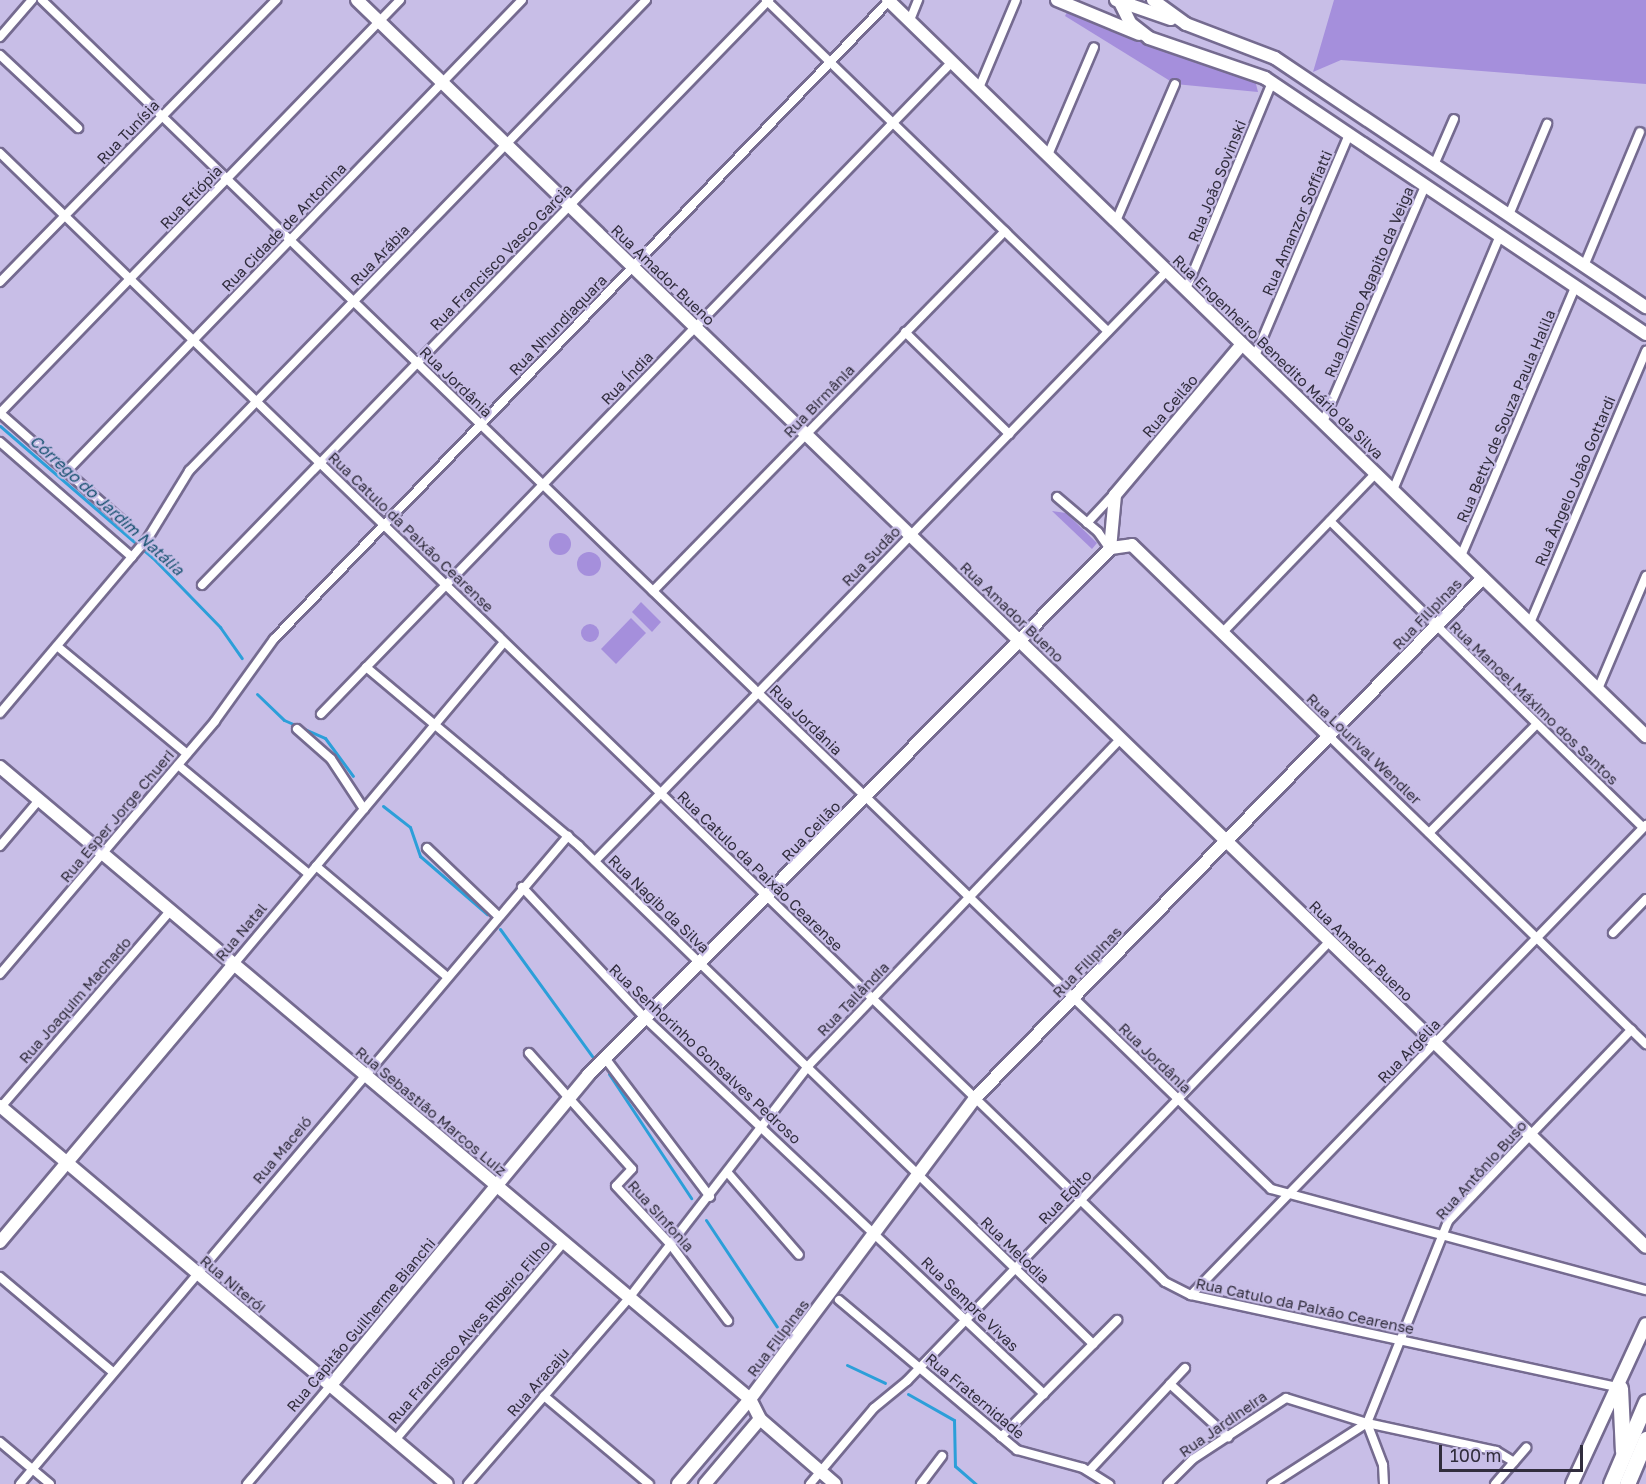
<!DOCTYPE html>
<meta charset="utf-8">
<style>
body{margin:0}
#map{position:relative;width:1646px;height:1484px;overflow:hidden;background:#c8bee7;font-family:"Golos Text",sans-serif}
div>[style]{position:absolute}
.green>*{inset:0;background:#a58fdc}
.round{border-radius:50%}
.stream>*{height:3px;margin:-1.5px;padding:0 1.5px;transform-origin:1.5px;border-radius:1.5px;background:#2c9fd9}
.roads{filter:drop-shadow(2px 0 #756b90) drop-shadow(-2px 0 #756b90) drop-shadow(0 2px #756b90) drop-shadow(0 -2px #756b90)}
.street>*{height:8px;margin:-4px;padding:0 4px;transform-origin:4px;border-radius:4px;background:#fff}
.secondary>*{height:12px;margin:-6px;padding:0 6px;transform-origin:6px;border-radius:6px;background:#fff}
.highway>*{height:15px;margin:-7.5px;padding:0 7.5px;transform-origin:7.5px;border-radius:7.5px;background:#fff}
span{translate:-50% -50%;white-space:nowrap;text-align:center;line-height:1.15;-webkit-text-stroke:4.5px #c8bee7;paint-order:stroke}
.street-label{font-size:15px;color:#312d3d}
.water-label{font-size:16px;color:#185271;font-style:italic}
.scale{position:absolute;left:1439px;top:1445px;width:144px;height:27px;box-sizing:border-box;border:3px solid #312d3d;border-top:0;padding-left:8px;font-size:18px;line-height:21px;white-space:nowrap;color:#312d3d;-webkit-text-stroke:4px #c8bee7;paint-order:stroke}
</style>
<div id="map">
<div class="green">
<i style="clip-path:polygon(1334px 0,1646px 0,1646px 84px,1341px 60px,1313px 72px)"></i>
<i style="clip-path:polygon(1067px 12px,1255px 80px,1258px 92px,1175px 84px,1065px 16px)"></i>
<i style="clip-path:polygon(1052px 511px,1066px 513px,1097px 543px,1092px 549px)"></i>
<i class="round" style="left:549px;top:533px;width:22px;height:22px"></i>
<i class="round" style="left:577px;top:552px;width:24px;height:24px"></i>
<i style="clip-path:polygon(641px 602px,661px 622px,652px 632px,632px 612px)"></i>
<i style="clip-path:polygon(631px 618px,646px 633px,616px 664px,601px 649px)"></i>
<i class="round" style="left:581px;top:624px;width:18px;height:18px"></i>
</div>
<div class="stream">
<i style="left:0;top:426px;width:201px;rotate:40.8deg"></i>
<i style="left:152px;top:557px;width:98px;rotate:45.8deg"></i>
<i style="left:220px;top:627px;width:38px;rotate:55deg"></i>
<i style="left:257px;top:694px;width:37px;rotate:44deg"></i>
<i style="left:284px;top:720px;width:45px;rotate:23.7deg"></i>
<i style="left:325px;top:738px;width:47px;rotate:53.6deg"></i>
<i style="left:383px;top:806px;width:34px;rotate:38deg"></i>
<i style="left:410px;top:827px;width:31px;rotate:71deg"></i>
<i style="left:420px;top:856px;width:89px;rotate:40.9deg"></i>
<i style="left:500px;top:929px;width:157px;rotate:54.1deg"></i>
<i style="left:609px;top:1074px;width:149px;rotate:56.5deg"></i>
<i style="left:706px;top:1220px;width:128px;rotate:56.4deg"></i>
<i style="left:847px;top:1365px;width:42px;rotate:25.3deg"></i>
<i style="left:908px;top:1394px;width:53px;rotate:29.5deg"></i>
<i style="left:954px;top:1420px;width:46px;rotate:88.8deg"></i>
<i style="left:955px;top:1466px;width:28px;rotate:41deg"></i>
</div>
<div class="roads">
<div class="street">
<i style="left:42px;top:0;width:1710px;rotate:44.05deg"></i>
<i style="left:1271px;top:1189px;width:388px;rotate:15.1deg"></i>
<i style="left:766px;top:0;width:476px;rotate:44.1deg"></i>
<i style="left:910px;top:20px;width:22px;rotate:-68deg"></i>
<i style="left:0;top:37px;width:49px;rotate:-49.1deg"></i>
<i style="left:0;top:55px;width:107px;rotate:43.1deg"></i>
<i style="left:979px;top:88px;width:95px;rotate:-67.2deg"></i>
<i style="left:0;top:153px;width:1622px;rotate:44.1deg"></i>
<i style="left:1165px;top:1282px;width:29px;rotate:27deg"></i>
<i style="left:1191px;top:1295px;width:439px;rotate:12.2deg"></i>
<i style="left:1048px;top:155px;width:117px;rotate:-66.9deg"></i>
<i style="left:1434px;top:165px;width:50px;rotate:-66.5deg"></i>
<i style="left:1509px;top:215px;width:99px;rotate:-67.3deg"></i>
<i style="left:1116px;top:221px;width:149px;rotate:-66.7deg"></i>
<i style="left:1584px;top:266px;width:145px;rotate:-67.3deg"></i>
<i style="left:0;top:282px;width:395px;rotate:-45.6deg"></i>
<i style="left:1186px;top:289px;width:224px;rotate:-67.4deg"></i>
<i style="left:905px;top:332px;width:146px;rotate:44.4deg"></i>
<i style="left:1255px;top:356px;width:240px;rotate:-67deg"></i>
<i style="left:0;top:413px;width:575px;rotate:-45.92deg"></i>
<i style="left:0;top:413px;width:169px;rotate:41.4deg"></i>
<i style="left:1323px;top:422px;width:257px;rotate:-66.6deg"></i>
<i style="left:0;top:442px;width:175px;rotate:41.1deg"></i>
<i style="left:66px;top:472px;width:656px;rotate:-45.99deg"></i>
<i style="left:1393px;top:490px;width:276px;rotate:-67.2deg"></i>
<i style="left:1057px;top:497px;width:54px;rotate:40.5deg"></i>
<i style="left:1098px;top:532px;width:21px;rotate:55deg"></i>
<i style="left:1330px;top:521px;width:438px;rotate:44.4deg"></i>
<i style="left:1087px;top:523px;width:42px;rotate:-46.9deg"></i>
<i style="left:1461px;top:556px;width:292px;rotate:-67deg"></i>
<i style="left:202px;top:585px;width:815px;rotate:-45.9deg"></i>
<i style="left:653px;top:591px;width:503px;rotate:-45.64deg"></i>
<i style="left:1530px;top:623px;width:296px;rotate:-66.9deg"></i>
<i style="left:1223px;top:632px;width:221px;rotate:-46.1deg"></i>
<i style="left:57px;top:646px;width:169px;rotate:39.7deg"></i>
<i style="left:366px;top:667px;width:278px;rotate:40deg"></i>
<i style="left:579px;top:846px;width:716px;rotate:44.09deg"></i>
<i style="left:1598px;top:689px;width:123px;rotate:-67deg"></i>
<i style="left:0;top:713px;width:229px;rotate:-49.8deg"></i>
<i style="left:148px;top:538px;width:79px;rotate:-58.5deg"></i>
<i style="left:189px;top:471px;width:656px;rotate:-45.86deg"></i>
<i style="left:321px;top:714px;width:907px;rotate:-45.94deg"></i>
<i style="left:297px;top:729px;width:45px;rotate:41.4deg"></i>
<i style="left:331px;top:759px;width:60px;rotate:56.6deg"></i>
<i style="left:1329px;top:736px;width:442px;rotate:44.2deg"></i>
<i style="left:178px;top:765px;width:170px;rotate:39.8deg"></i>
<i style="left:1429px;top:833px;width:153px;rotate:-45.3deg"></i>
<i style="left:0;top:846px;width:60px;rotate:-49.7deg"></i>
<i style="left:427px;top:848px;width:97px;rotate:43.7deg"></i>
<i style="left:595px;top:861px;width:822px;rotate:-45.89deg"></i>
<i style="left:316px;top:866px;width:170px;rotate:40.2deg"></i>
<i style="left:522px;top:887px;width:181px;rotate:46.8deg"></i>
<i style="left:646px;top:1019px;width:547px;rotate:43.3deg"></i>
<i style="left:1613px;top:933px;width:47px;rotate:-45.9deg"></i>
<i style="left:234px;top:964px;width:420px;rotate:-50deg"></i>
<i style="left:0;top:974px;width:332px;rotate:-49.6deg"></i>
<i style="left:215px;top:721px;width:101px;rotate:-54.3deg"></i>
<i style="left:274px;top:639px;width:886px;rotate:-46.05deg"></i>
<i style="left:529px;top:1053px;width:155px;rotate:48.4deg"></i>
<i style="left:632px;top:1169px;width:23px;rotate:133deg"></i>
<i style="left:616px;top:1186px;width:81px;rotate:47deg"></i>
<i style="left:671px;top:1245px;width:95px;rotate:53.1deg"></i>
<i style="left:605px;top:1058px;width:174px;rotate:52.9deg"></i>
<i style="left:1px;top:1107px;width:259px;rotate:-49.2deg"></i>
<i style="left:728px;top:1173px;width:108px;rotate:49.1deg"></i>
<i style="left:0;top:1277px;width:148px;rotate:40.1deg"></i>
<i style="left:1191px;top:1295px;width:654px;rotate:-45.93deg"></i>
<i style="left:839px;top:1300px;width:233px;rotate:40.1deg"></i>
<i style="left:1017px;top:1450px;width:68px;rotate:15.3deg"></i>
<i style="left:1083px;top:1468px;width:31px;rotate:32deg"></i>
<i style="left:1170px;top:1384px;width:22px;rotate:-47deg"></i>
<i style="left:544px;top:1396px;width:137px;rotate:40deg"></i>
<i style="left:1367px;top:1423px;width:218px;rotate:-68.1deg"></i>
<i style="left:1448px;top:1221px;width:265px;rotate:-46.2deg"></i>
<i style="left:1367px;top:1423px;width:45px;rotate:69.1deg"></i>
<i style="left:1383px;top:1465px;width:19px;rotate:87deg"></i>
<i style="left:1001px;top:1437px;width:165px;rotate:-45.2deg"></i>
<i style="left:395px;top:1440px;width:260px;rotate:-49.5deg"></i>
<i style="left:0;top:1442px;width:65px;rotate:40deg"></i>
<i style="left:1089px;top:1471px;width:119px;rotate:-47deg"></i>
<i style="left:1170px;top:1384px;width:79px;rotate:42.4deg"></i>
<i style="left:20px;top:1484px;width:849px;rotate:-49.78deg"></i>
<i style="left:247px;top:1484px;width:130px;rotate:-49.7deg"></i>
<i style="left:468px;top:1484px;width:246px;rotate:-49.1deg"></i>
<i style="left:629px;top:1298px;width:293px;rotate:-52.3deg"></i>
<i style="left:808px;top:1066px;width:453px;rotate:-46.3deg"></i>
<i style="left:810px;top:1484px;width:99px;rotate:-49.9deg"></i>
<i style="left:874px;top:1408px;width:43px;rotate:-39.3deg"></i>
<i style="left:907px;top:1381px;width:610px;rotate:-46.13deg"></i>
<i style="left:921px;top:1484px;width:35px;rotate:-53deg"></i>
<i style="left:1168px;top:1484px;width:35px;rotate:-45deg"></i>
<i style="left:1193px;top:1459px;width:111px;rotate:-33.3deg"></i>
<i style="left:1286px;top:1398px;width:85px;rotate:17.2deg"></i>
<i style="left:1272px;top:1484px;width:113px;rotate:-32.7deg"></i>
<i style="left:1367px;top:1423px;width:132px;rotate:12.2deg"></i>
<i style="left:1496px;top:1451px;width:21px;rotate:31deg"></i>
<i style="left:1495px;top:1484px;width:48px;rotate:-49.3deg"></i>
</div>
<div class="secondary">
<i style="left:357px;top:0;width:1793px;rotate:44.05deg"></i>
<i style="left:888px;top:0;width:1057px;rotate:44.16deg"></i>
<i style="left:1057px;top:0;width:89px;rotate:22.5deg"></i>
<i style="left:1116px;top:0;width:58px;rotate:19.1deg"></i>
<i style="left:1119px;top:0;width:25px;rotate:64deg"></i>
<i style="left:1130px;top:23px;width:24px;rotate:38deg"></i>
<i style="left:1149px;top:38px;width:123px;rotate:19deg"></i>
<i style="left:1265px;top:78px;width:459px;rotate:33.9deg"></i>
<i style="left:1153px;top:0;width:41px;rotate:36deg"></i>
<i style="left:1186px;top:24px;width:95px;rotate:20.9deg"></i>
<i style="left:1275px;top:58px;width:447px;rotate:33.9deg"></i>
<i style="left:1110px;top:549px;width:54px;rotate:-84.7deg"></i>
<i style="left:1115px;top:495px;width:197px;rotate:-49.9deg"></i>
<i style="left:0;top:767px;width:981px;rotate:40.12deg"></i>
<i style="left:750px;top:1399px;width:22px;rotate:63deg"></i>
<i style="left:760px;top:1419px;width:99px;rotate:40.9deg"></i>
<i style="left:0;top:1106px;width:585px;rotate:40.22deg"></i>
<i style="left:0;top:1242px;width:363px;rotate:-49.9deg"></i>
<i style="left:331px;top:1385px;width:403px;rotate:-50.3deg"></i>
<i style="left:588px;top:1075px;width:742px;rotate:-45.22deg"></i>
<i style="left:1111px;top:548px;width:21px;rotate:-8deg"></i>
<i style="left:1132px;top:545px;width:274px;rotate:44.1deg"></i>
<i style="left:678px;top:1484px;width:111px;rotate:-49.7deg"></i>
<i style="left:750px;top:1399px;width:376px;rotate:-53.2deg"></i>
<i style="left:975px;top:1098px;width:727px;rotate:-45.67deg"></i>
<i style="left:705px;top:1484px;width:85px;rotate:-49.8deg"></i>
<i style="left:1572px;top:1484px;width:176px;rotate:-65.2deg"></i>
</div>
<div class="highway">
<i style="left:1620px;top:1388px;width:63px;rotate:87.3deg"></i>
<i style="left:1611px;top:1484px;width:89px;rotate:-66.9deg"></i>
<i style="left:1627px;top:1484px;width:49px;rotate:-67.1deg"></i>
</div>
</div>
<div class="street-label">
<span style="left:128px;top:132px;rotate:-46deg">Rua Tunísia</span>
<span style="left:1217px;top:181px;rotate:-68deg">Rua João Sovinski</span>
<span style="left:191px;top:197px;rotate:-46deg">Rua Etiópia</span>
<span style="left:1297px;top:223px;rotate:-67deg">Rua Amanzor Soffiatti</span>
<span style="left:284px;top:227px;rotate:-46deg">Rua Cidade de Antonina</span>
<span style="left:380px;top:255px;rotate:-46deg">Rua Arábia</span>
<span style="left:501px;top:257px;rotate:-46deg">Rua Francisco Vasco Garcia</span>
<span style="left:663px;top:275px;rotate:44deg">Rua Amador Bueno</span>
<span style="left:1369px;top:282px;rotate:-67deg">Rua Dídimo Agapito da Veiga</span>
<span style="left:558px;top:325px;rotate:-46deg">Rua Nhundiaquara</span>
<span style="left:1278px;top:357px;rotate:44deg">Rua Engenheiro Benedito Mário da Silva</span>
<span style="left:627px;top:378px;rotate:-46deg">Rua Índia</span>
<span style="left:456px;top:382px;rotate:44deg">Rua Jordânia</span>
<span style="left:819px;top:401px;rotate:-46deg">Rua Birmânia</span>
<span style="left:1170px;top:406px;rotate:-50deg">Rua Ceilão</span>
<span style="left:1506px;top:416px;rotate:-67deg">Rua Betty de Souza Paula Halila</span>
<span style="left:1575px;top:481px;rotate:-67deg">Rua Ângelo João Gottardi</span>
<span style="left:411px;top:532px;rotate:44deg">Rua Catulo da Paixão Cearense</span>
<span style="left:871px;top:556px;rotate:-46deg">Rua Sudão</span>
<span style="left:1012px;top:612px;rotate:44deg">Rua Amador Bueno</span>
<span style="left:1427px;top:614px;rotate:-46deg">Rua Filipinas</span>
<span style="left:1534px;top:703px;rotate:44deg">Rua Manoel Máximo dos Santos</span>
<span style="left:806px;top:720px;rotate:44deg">Rua Jordânia</span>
<span style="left:1364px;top:749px;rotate:44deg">Rua Lourival Wendler</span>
<span style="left:117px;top:816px;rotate:-50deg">Rua Esper Jorge Chueri</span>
<span style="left:811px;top:831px;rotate:-46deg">Rua Ceilão</span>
<span style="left:760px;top:871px;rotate:44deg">Rua Catulo da Paixão Cearense</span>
<span style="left:659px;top:904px;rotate:44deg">Rua Nagib da Silva</span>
<span style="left:241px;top:932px;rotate:-50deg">Rua Natal</span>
<span style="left:1361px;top:951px;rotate:44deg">Rua Amador Bueno</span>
<span style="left:1087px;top:962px;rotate:-46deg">Rua Filipinas</span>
<span style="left:853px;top:999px;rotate:-46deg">Rua Tailândia</span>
<span style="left:75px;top:1000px;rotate:-49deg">Rua Joaquim Machado</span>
<span style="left:1409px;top:1051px;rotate:-46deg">Rua Argélia</span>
<span style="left:705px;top:1054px;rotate:43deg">Rua Senhorinho Gonsalves Pedroso</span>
<span style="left:1155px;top:1058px;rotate:44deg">Rua Jordânia</span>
<span style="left:431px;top:1111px;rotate:40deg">Rua Sebastião Marcos Luiz</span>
<span style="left:282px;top:1150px;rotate:-50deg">Rua Maceió</span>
<span style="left:1481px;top:1170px;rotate:-48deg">Rua Antônio Buso</span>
<span style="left:1065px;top:1197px;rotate:-46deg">Rua Egito</span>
<span style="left:661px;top:1216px;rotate:48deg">Rua Sinfonia</span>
<span style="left:1015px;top:1250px;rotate:44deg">Rua Melodia</span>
<span style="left:233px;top:1284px;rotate:40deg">Rua Niterói</span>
<span style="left:970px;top:1304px;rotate:44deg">Rua Sempre Vivas</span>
<span style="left:1305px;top:1306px;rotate:12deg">Rua Catulo da Paixão Cearense</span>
<span style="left:361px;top:1325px;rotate:-50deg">Rua Capitão Guilherme Bianchi</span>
<span style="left:469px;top:1332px;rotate:-49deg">Rua Francisco Alves Ribeiro Filho</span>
<span style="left:778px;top:1338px;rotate:-53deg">Rua Filipinas</span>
<span style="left:538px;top:1382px;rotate:-49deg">Rua Aracaju</span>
<span style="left:975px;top:1396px;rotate:40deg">Rua Fraternidade</span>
<span style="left:1223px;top:1424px;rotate:-35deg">Rua Jardineira</span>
</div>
<div class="water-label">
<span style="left:107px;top:505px;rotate:42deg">Córrego do Jardim Natália</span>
</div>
<div class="scale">100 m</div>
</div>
